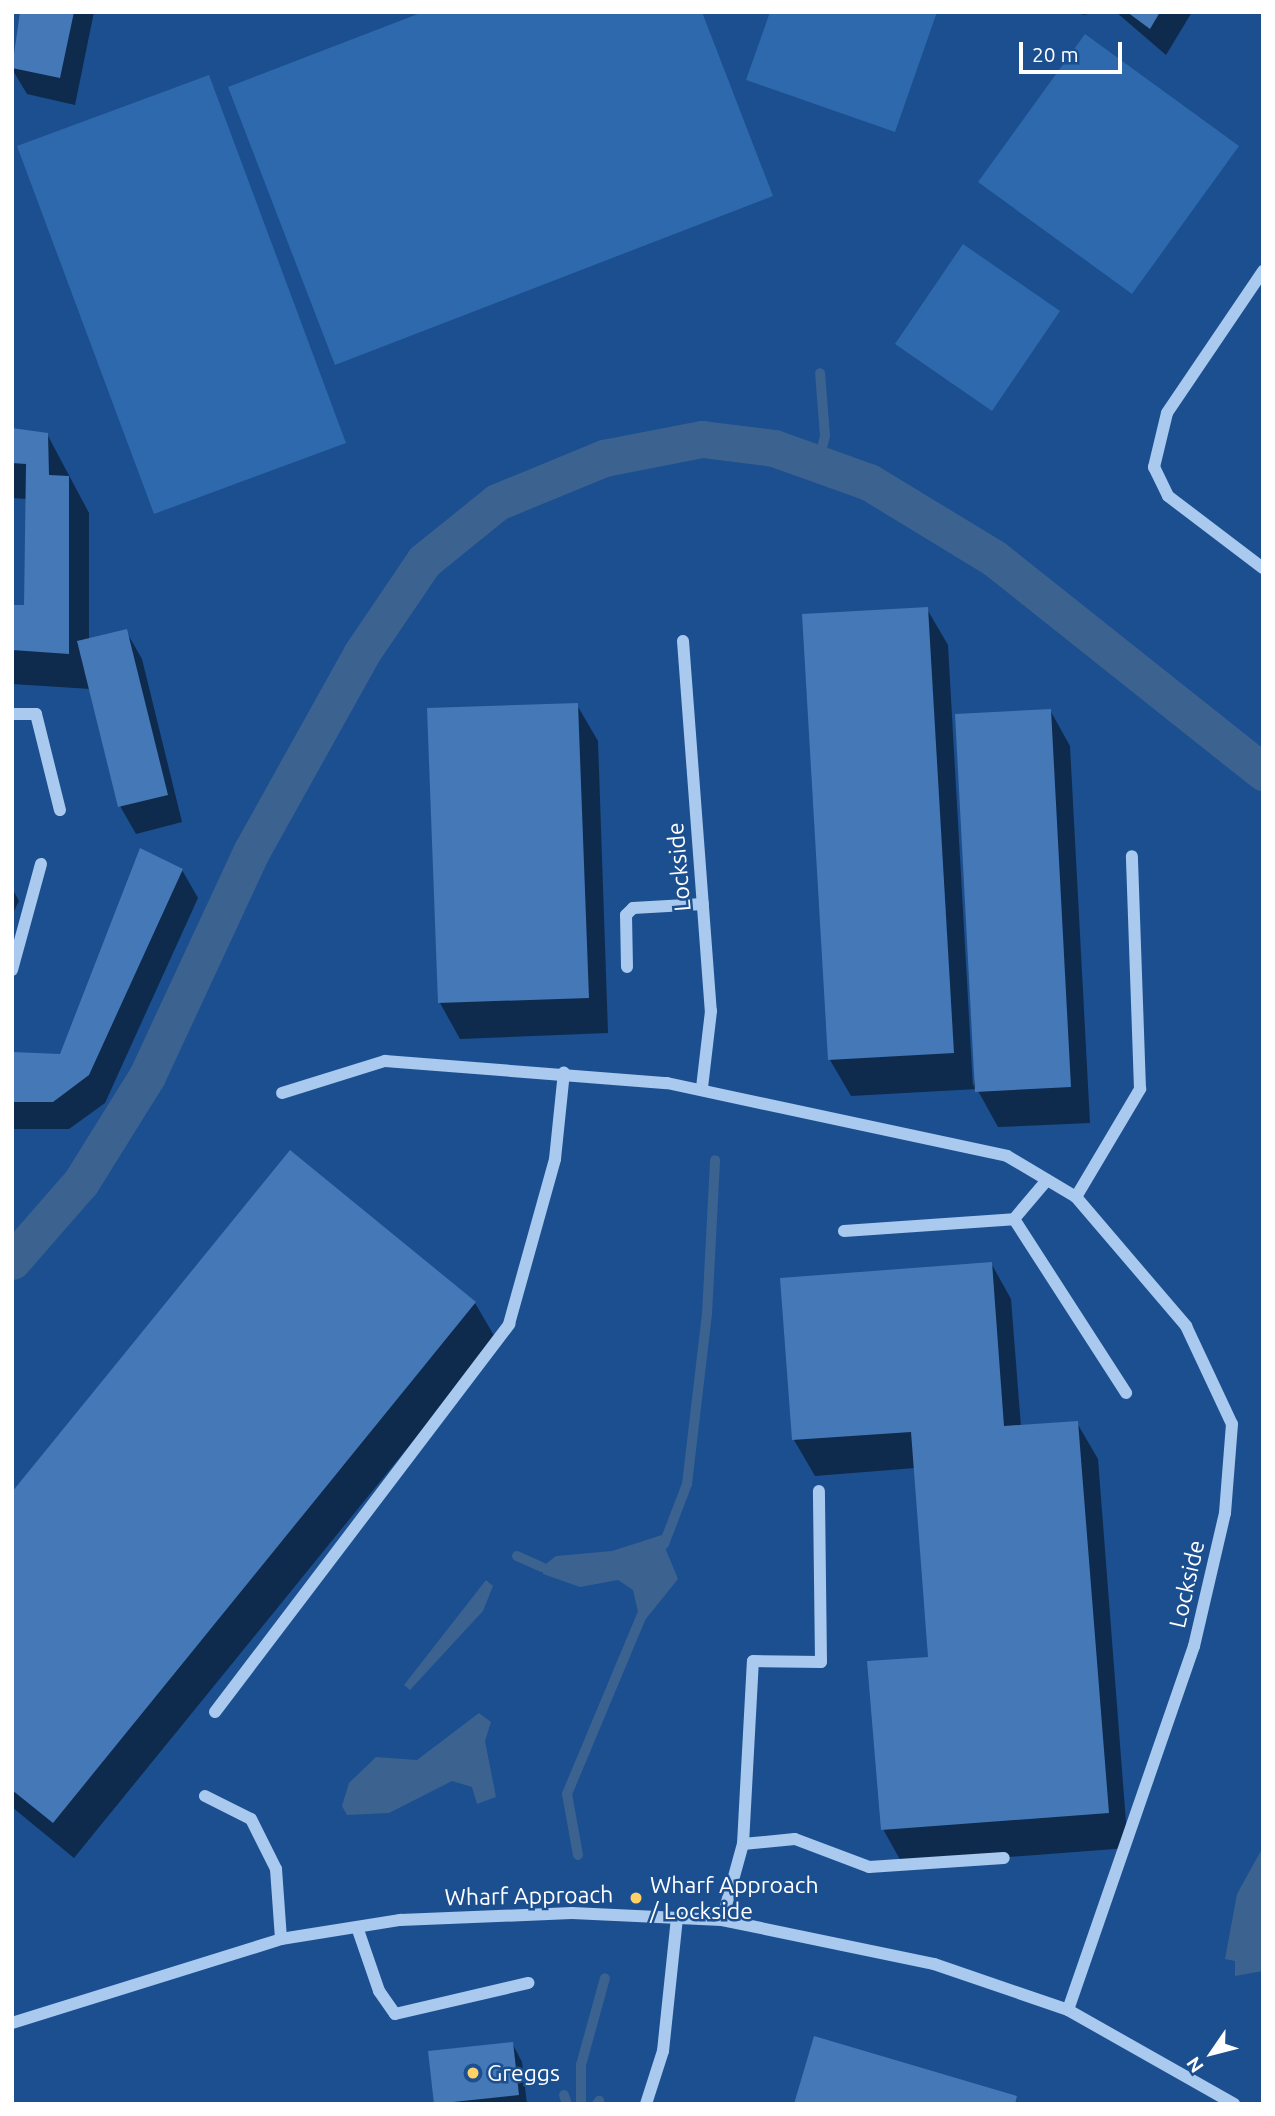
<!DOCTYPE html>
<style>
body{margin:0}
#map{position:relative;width:1275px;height:2116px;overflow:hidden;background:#1b4f8f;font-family:Ubuntu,sans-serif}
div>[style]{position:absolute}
.green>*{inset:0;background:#2e69ad}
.water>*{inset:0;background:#3c6290}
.shadow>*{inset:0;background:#0007}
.stream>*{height:10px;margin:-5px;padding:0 5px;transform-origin:5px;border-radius:5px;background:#3c6290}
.canal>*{height:37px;margin:-18.5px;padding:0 18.5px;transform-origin:18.5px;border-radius:18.5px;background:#3c6290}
.building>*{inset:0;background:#4478b7}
.minor>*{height:12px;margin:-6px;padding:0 6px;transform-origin:6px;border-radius:6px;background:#a9c9ee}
.dots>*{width:19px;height:19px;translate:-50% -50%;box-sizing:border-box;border:4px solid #1b4f8f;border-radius:50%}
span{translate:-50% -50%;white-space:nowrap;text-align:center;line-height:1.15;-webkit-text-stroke:5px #1b4f8f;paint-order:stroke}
.street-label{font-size:23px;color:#fff}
.poi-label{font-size:23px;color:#fff}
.left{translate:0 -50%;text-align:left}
.frame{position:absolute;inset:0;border:14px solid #fff;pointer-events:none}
.north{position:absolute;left:1177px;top:2018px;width:70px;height:70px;-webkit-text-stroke:5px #1b4f8f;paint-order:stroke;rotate:235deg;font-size:19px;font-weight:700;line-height:28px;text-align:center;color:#fff}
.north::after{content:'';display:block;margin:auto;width:24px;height:32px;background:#fff;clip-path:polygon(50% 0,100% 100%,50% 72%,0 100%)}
.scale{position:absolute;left:1019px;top:42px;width:103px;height:32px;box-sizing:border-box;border:4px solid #fff;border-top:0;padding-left:9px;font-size:21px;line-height:24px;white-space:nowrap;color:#fff;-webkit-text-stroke:5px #1b4f8f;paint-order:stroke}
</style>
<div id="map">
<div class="green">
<i style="clip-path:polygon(423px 12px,702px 12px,773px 196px,335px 365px,228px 87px)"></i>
<i style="clip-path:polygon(770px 12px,937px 12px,895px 132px,746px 80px)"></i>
<i style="clip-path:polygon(1085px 34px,1239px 146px,1132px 294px,978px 182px)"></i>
<i style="clip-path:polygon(209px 75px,346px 443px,154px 514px,17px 146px)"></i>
<i style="clip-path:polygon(963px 244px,1060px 311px,992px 411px,895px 344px)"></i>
</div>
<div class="water">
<i style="clip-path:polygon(668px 1533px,666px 1550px,678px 1579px,641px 1625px,633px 1590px,618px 1580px,580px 1587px,543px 1574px,542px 1567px,556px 1556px,612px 1551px)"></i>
<i style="clip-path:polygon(486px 1580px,493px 1586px,483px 1611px,410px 1690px,404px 1685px)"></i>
<i style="clip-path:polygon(479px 1713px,491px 1722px,485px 1741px,496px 1797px,477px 1804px,472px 1787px,452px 1781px,389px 1813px,347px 1815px,342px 1806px,349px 1783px,376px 1757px,417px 1760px)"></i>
<i style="clip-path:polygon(1263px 1847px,1263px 1971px,1235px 1976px,1235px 1961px,1225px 1959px,1237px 1894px)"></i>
</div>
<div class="shadow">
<i style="clip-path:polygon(22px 12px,94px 12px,75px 105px,27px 94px,12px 69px)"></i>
<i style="clip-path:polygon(1081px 12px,1099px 12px,1083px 15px)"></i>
<i style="clip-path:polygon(1116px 12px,1192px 12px,1166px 55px)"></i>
<i style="clip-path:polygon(12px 430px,47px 434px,89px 513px,89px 640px,126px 631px,142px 659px,182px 822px,136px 834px,120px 806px,91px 689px,12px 684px,12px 607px,26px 607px,27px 499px,12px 498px)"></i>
<i style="clip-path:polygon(927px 609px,948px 645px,973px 1088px,1050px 710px,1070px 746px,1090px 1123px,998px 1127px,977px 1089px,851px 1096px,830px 1060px,804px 615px)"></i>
<i style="clip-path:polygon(577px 705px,598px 741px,608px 1033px,460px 1039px,440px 1003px)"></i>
<i style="clip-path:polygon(182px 870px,198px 898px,105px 1103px,69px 1129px,12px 1129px,12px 1054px,61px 1056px)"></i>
<i style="clip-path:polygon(12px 888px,19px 901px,12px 915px)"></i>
<i style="clip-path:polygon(991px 1263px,1011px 1299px,1021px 1427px,1077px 1423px,1098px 1459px,1128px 1848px,903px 1865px,883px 1829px,930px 1658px,915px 1468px,815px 1476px,794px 1440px)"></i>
<i style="clip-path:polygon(475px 1303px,496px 1339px,74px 1858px,12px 1807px,12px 1495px)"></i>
<i style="clip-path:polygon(512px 2043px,522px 2062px,527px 2104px,436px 2104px)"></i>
</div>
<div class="stream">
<i style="left:818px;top:464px;width:29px;rotate:-76deg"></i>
<i style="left:825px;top:436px;width:63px;rotate:-94.5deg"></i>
<i style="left:664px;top:1544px;width:64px;rotate:-69deg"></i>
<i style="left:687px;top:1484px;width:171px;rotate:-83.3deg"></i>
<i style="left:707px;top:1314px;width:154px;rotate:-87deg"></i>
<i style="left:517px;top:1556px;width:27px;rotate:24deg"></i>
<i style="left:578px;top:1855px;width:62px;rotate:-100.2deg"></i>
<i style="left:567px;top:1794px;width:197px;rotate:-67.3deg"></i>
<i style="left:564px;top:2095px;width:9px;rotate:72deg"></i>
<i style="left:581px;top:2104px;width:39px;rotate:-90deg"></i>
<i style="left:581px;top:2065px;width:90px;rotate:-74.6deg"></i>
<i style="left:597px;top:2104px;width:4px;rotate:-56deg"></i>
</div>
<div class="canal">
<i style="left:12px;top:1261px;width:105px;rotate:-48.9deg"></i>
<i style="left:81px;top:1182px;width:125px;rotate:-58.1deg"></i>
<i style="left:147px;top:1076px;width:247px;rotate:-65.1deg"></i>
<i style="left:251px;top:852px;width:227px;rotate:-60.9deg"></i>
<i style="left:361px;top:654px;width:112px;rotate:-55.9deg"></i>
<i style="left:424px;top:561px;width:94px;rotate:-38.9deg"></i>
<i style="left:497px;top:502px;width:116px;rotate:-22.4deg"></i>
<i style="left:604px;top:458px;width:100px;rotate:-11deg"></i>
<i style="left:702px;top:439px;width:73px;rotate:7.1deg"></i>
<i style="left:774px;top:448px;width:101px;rotate:19.7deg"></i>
<i style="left:869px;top:482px;width:146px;rotate:31.3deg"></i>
<i style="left:994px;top:558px;width:344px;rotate:38.5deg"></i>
</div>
<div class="building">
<i style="clip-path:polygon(20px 12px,74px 12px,60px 78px,12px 68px)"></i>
<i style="clip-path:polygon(1127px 12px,1160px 12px,1150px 29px)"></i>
<i style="clip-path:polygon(12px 428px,48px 433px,49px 475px,69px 476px,69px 654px,12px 650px,12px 605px,24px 605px,26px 464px,12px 463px)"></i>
<i style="clip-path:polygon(928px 607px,954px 1053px,828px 1060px,802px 614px)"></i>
<i style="clip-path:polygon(127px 629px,168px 795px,118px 807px,77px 641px)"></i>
<i style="clip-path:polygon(578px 703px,589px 998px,438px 1003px,427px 708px)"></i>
<i style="clip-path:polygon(1051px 709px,1071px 1087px,975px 1092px,955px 714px)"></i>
<i style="clip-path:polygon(140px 848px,183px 869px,89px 1075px,53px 1102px,12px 1102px,12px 1052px,60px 1054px)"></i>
<i style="clip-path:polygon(290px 1150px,476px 1302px,53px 1823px,12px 1790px,12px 1492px)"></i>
<i style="clip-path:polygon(992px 1262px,1004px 1426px,1078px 1421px,1109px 1813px,881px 1830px,867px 1661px,928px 1657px,911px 1432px,792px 1440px,780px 1278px)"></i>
<i style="clip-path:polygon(814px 2036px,1017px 2096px,1015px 2104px,794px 2104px)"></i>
<i style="clip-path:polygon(513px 2042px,519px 2095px,434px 2104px,428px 2051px)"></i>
</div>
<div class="minor">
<i style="left:1263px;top:271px;width:171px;rotate:124.1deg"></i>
<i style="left:1167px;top:413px;width:56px;rotate:103.5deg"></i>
<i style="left:1154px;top:467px;width:32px;rotate:64deg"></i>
<i style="left:1168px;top:496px;width:119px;rotate:37.2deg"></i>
<i style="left:683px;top:641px;width:371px;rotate:85.7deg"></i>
<i style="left:711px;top:1011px;width:78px;rotate:96.7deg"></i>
<i style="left:12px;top:714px;width:24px"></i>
<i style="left:36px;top:714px;width:99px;rotate:76deg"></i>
<i style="left:627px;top:967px;width:52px;rotate:-91.1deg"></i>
<i style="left:626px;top:915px;width:10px;rotate:-45deg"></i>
<i style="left:633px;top:908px;width:70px;rotate:-3.3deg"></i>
<i style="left:12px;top:970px;width:110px;rotate:-74.7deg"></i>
<i style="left:282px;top:1093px;width:108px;rotate:-17.3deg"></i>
<i style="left:385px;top:1061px;width:283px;rotate:4.5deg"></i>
<i style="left:667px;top:1083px;width:348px;rotate:12.1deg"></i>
<i style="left:1007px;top:1156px;width:80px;rotate:30.7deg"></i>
<i style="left:1076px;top:1197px;width:170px;rotate:49.5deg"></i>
<i style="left:1186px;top:1326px;width:108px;rotate:64.9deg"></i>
<i style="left:1232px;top:1424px;width:89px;rotate:94.5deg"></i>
<i style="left:1225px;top:1513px;width:137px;rotate:103.1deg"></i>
<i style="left:1194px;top:1646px;width:385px;rotate:109.1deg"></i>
<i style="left:1076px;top:1197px;width:126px;rotate:-59.3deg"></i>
<i style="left:1140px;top:1089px;width:233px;rotate:-92deg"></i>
<i style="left:1014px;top:1219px;width:207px;rotate:57.2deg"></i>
<i style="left:844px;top:1231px;width:170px;rotate:-4deg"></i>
<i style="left:1014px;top:1219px;width:51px;rotate:-49.8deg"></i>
<i style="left:215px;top:1712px;width:487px;rotate:-52.8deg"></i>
<i style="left:509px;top:1324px;width:171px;rotate:-74.4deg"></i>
<i style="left:555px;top:1159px;width:87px;rotate:-84.1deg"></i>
<i style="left:205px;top:1796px;width:51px;rotate:26.6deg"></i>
<i style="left:251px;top:1819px;width:56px;rotate:63.4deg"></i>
<i style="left:276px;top:1869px;width:70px;rotate:85.9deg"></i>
<i style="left:743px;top:1844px;width:52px;rotate:-5.5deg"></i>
<i style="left:795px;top:1839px;width:79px;rotate:20.7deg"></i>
<i style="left:869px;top:1867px;width:135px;rotate:-3.8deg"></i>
<i style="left:722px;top:1920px;width:79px;rotate:-74.6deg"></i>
<i style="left:743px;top:1844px;width:183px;rotate:-86.9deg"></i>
<i style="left:753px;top:1661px;width:68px;rotate:0.8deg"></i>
<i style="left:821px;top:1662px;width:171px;rotate:-90.7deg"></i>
<i style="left:357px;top:1927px;width:68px;rotate:71deg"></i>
<i style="left:379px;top:1991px;width:28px;rotate:55deg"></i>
<i style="left:395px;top:2014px;width:137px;rotate:-13.1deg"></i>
<i style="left:12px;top:2023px;width:282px;rotate:-17.3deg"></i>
<i style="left:281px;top:1939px;width:121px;rotate:-9.1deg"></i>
<i style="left:400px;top:1920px;width:172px;rotate:-2.3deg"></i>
<i style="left:572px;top:1913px;width:150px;rotate:2.7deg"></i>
<i style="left:722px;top:1920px;width:217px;rotate:11.7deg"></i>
<i style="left:934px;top:1964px;width:142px;rotate:18.9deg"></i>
<i style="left:1068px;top:2010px;width:191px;rotate:29.5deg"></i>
<i style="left:646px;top:2104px;width:56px;rotate:-72.2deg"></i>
<i style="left:663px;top:2051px;width:134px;rotate:-84deg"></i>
</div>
<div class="dots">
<i style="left:636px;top:1898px;background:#ffd166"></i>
<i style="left:473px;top:2073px;background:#ffd166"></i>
</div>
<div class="street-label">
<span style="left:679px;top:867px;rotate:-95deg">Lockside</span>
<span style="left:1187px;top:1584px;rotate:-77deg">Lockside</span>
<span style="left:529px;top:1896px;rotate:-1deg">Wharf Approach</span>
</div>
<div class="poi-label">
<span class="left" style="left:650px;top:1898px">Wharf Approach<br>/ Lockside</span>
<span class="left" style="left:487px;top:2073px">Greggs</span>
</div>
<div class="frame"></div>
<div class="north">N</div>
<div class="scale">20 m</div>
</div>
